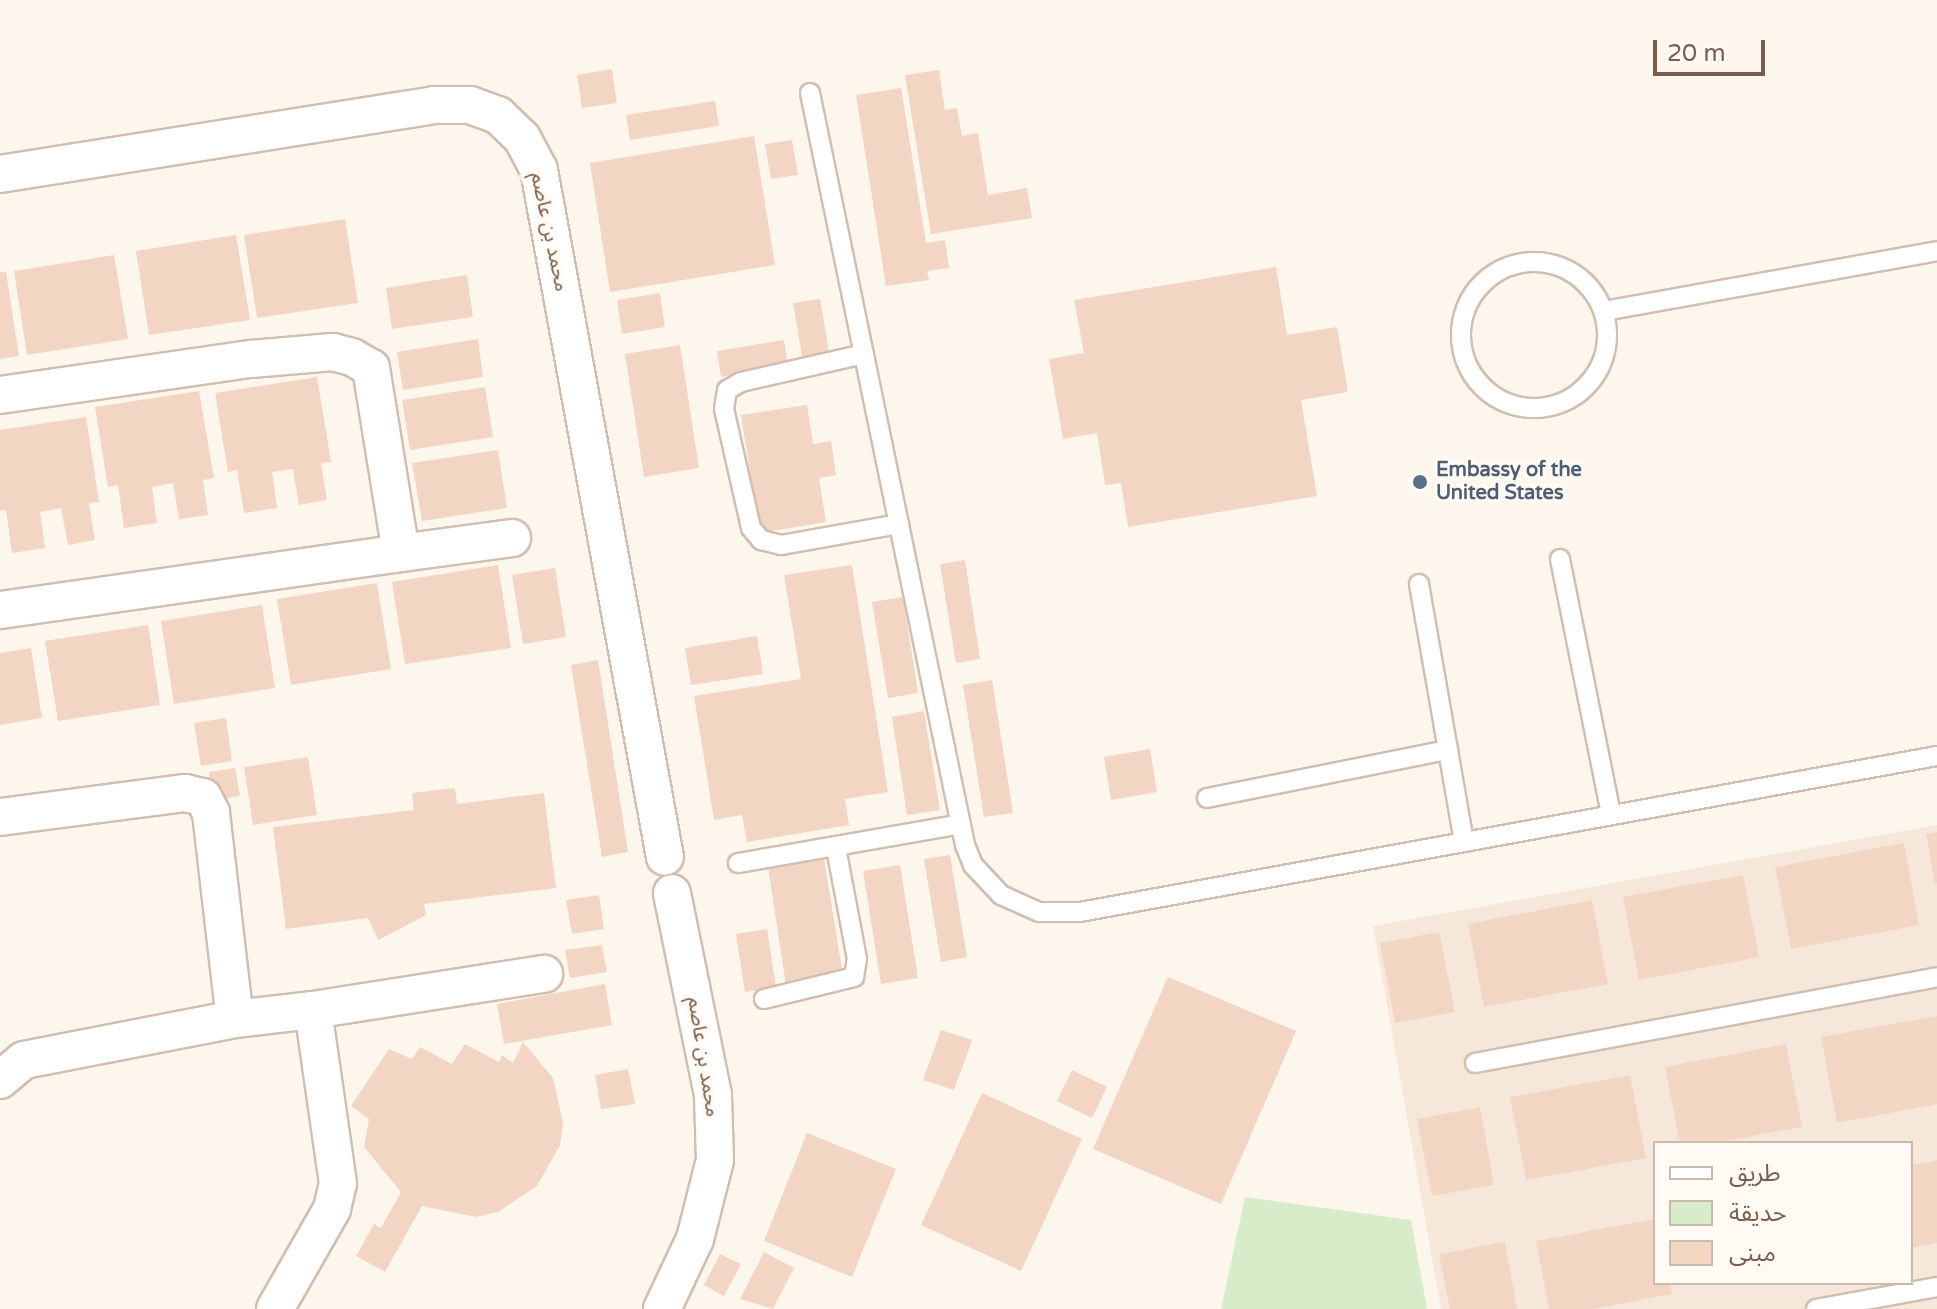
<!DOCTYPE html>
<meta charset="utf-8">
<style>
body{margin:0}
#map{position:relative;width:1937px;height:1309px;overflow:hidden;background:#fdf6ec;font-family:"Varela Round","Noto Sans Arabic",sans-serif}
div>[style]{position:absolute}
.residential>*{inset:0;background:#f5e8da}
.green>*{inset:0;background:#d8ecc9}
.building>*{inset:0;background:#f3d5c3}
.roads{filter:drop-shadow(2px 0 #d1beb0) drop-shadow(-2px 0 #d1beb0) drop-shadow(0 2px #d1beb0) drop-shadow(0 -2px #d1beb0)}
.service>*{height:18px;margin:-9px;padding:0 9px;transform-origin:9px;border-radius:9px;background:#fff}
.service>.ring{margin:-9px;padding:0;box-sizing:content-box;background:none;border:18px solid #fff;border-radius:50%}
.minor>*{height:36px;margin:-18px;padding:0 18px;transform-origin:18px;border-radius:18px;background:#fff}
.dots>*{width:22px;height:22px;translate:-50% -50%;box-sizing:border-box;border:4px solid #fffaf3;border-radius:50%}
span{translate:-50% -50%;white-space:nowrap;text-align:center;line-height:1.15;-webkit-text-stroke:8px #fffaf3;paint-order:stroke}
.street-label{font-size:20px;color:#7a5c4d}
.service-label{font-size:20px;color:#4e5e75;font-weight:700}
.left{translate:0 -50%;text-align:left}
.legend{position:absolute;left:1653px;top:1141px;width:260px;height:144px;box-sizing:border-box;background:#fffaf3;border:2px solid #cabbb1;margin:0;padding:10px 14px;list-style:none;font-size:24px;color:#7a5c4d}
.legend li{display:flex;align-items:center;gap:16px;height:40px}
.legend b{width:40px;border:2px solid #cabbb1}
.scale{position:absolute;left:1653px;top:40px;width:112px;height:36px;box-sizing:border-box;border:4px solid #7a5c4d;border-top:0;padding-left:10px;font-size:24px;line-height:28px;white-space:nowrap;color:#7a5c4d;-webkit-text-stroke:6px #fffaf3;paint-order:stroke}
</style>
<div id="map">
<div class="residential">
<i style="clip-path:polygon(evenodd,1937px 825px,1937px 1309px,1441px 1309px,1373px 926px,1937px 825px,1655px 1143px,1911px 1143px,1911px 1283px,1655px 1283px,1655px 1143px)"></i>
</div>
<div class="green">
<i style="clip-path:polygon(1245px 1197px,1411px 1220px,1427px 1309px,1221px 1309px)"></i>
</div>
<div class="building">
<i style="clip-path:polygon(612px 69px,617px 103px,582px 108px,577px 75px)"></i>
<i style="clip-path:polygon(939px 70px,945px 110px,957px 108px,962px 136px,978px 133px,988px 195px,1027px 188px,1032px 218px,931px 234px,905px 75px)"></i>
<i style="clip-path:polygon(901px 88px,926px 243px,945px 240px,949px 268px,927px 271px,929px 280px,886px 286px,856px 95px)"></i>
<i style="clip-path:polygon(715px 101px,719px 126px,630px 140px,626px 115px)"></i>
<i style="clip-path:polygon(754px 136px,775px 265px,610px 292px,590px 163px)"></i>
<i style="clip-path:polygon(792px 140px,798px 175px,771px 179px,765px 144px)"></i>
<i style="clip-path:polygon(345px 219px,358px 303px,257px 318px,244px 235px)"></i>
<i style="clip-path:polygon(236px 235px,250px 320px,149px 335px,136px 251px)"></i>
<i style="clip-path:polygon(114px 255px,128px 339px,27px 355px,14px 271px)"></i>
<i style="clip-path:polygon(1276px 267px,1287px 335px,1337px 327px,1348px 392px,1301px 400px,1317px 496px,1128px 527px,1121px 483px,1105px 485px,1097px 433px,1063px 439px,1049px 359px,1084px 353px,1074px 300px)"></i>
<i style="clip-path:polygon(0 272px,6px 272px,19px 356px,0 359px)"></i>
<i style="clip-path:polygon(467px 275px,473px 317px,392px 329px,386px 288px)"></i>
<i style="clip-path:polygon(660px 293px,665px 327px,622px 334px,617px 300px)"></i>
<i style="clip-path:polygon(820px 299px,830px 357px,803px 362px,793px 303px)"></i>
<i style="clip-path:polygon(478px 339px,483px 377px,403px 390px,397px 352px)"></i>
<i style="clip-path:polygon(784px 340px,788px 366px,721px 377px,717px 351px)"></i>
<i style="clip-path:polygon(680px 345px,699px 468px,644px 477px,625px 354px)"></i>
<i style="clip-path:polygon(317px 377px,331px 462px,321px 463px,327px 500px,299px 505px,293px 469px,272px 472px,277px 508px,244px 513px,237px 470px,228px 472px,215px 393px)"></i>
<i style="clip-path:polygon(485px 387px,493px 437px,410px 450px,402px 400px)"></i>
<i style="clip-path:polygon(199px 391px,214px 478px,203px 480px,208px 515px,179px 519px,173px 483px,152px 487px,157px 523px,124px 528px,118px 485px,108px 487px,95px 407px)"></i>
<i style="clip-path:polygon(807px 405px,813px 444px,831px 441px,836px 475px,819px 478px,826px 522px,760px 533px,741px 415px)"></i>
<i style="clip-path:polygon(86px 417px,99px 502px,89px 503px,95px 540px,68px 545px,61px 508px,40px 512px,45px 548px,12px 553px,6px 510px,0 511px,0 430px)"></i>
<i style="clip-path:polygon(498px 450px,507px 508px,422px 521px,412px 463px)"></i>
<i style="clip-path:polygon(965px 560px,980px 659px,956px 663px,940px 564px)"></i>
<i style="clip-path:polygon(498px 565px,511px 648px,405px 664px,392px 582px)"></i>
<i style="clip-path:polygon(852px 565px,888px 792px,845px 799px,849px 825px,747px 842px,742px 815px,714px 820px,694px 696px,801px 679px,784px 575px)"></i>
<i style="clip-path:polygon(555px 568px,566px 637px,523px 644px,512px 575px)"></i>
<i style="clip-path:polygon(377px 583px,391px 669px,291px 685px,277px 599px)"></i>
<i style="clip-path:polygon(903px 597px,918px 693px,888px 698px,872px 602px)"></i>
<i style="clip-path:polygon(262px 605px,275px 688px,174px 704px,161px 621px)"></i>
<i style="clip-path:polygon(148px 625px,160px 705px,58px 721px,45px 641px)"></i>
<i style="clip-path:polygon(757px 636px,763px 674px,691px 685px,685px 648px)"></i>
<i style="clip-path:polygon(31px 648px,42px 718px,0 725px,0 653px)"></i>
<i style="clip-path:polygon(598px 660px,628px 852px,602px 857px,571px 665px)"></i>
<i style="clip-path:polygon(992px 680px,1013px 813px,984px 817px,963px 685px)"></i>
<i style="clip-path:polygon(924px 711px,940px 810px,907px 815px,892px 717px)"></i>
<i style="clip-path:polygon(226px 718px,232px 761px,201px 766px,194px 723px)"></i>
<i style="clip-path:polygon(1150px 749px,1157px 792px,1111px 800px,1104px 757px)"></i>
<i style="clip-path:polygon(308px 757px,317px 815px,253px 825px,244px 767px)"></i>
<i style="clip-path:polygon(235px 768px,240px 796px,214px 800px,209px 772px)"></i>
<i style="clip-path:polygon(455px 788px,457px 804px,544px 793px,556px 888px,424px 904px,426px 915px,378px 940px,368px 918px,286px 929px,273px 827px,414px 810px,412px 793px)"></i>
<i style="clip-path:polygon(1937px 832px,1937px 883px,1935px 883px,1926px 834px)"></i>
<i style="clip-path:polygon(1904px 843px,1919px 925px,1791px 949px,1775px 867px)"></i>
<i style="clip-path:polygon(950px 855px,967px 957px,941px 962px,924px 859px)"></i>
<i style="clip-path:polygon(824px 858px,843px 976px,786px 985px,768px 867px)"></i>
<i style="clip-path:polygon(900px 865px,918px 978px,881px 984px,863px 871px)"></i>
<i style="clip-path:polygon(1743px 875px,1759px 957px,1639px 980px,1623px 897px)"></i>
<i style="clip-path:polygon(599px 895px,604px 929px,572px 934px,566px 900px)"></i>
<i style="clip-path:polygon(1592px 900px,1608px 984px,1484px 1007px,1468px 924px)"></i>
<i style="clip-path:polygon(767px 929px,776px 987px,745px 992px,736px 934px)"></i>
<i style="clip-path:polygon(1439px 932px,1455px 1012px,1395px 1023px,1380px 943px)"></i>
<i style="clip-path:polygon(602px 945px,607px 972px,570px 978px,565px 950px)"></i>
<i style="clip-path:polygon(1168px 977px,1296px 1031px,1221px 1204px,1093px 1149px)"></i>
<i style="clip-path:polygon(605px 984px,612px 1025px,504px 1044px,497px 1004px)"></i>
<i style="clip-path:polygon(1937px 1016px,1937px 1104px,1837px 1123px,1821px 1037px)"></i>
<i style="clip-path:polygon(941px 1030px,972px 1040px,954px 1090px,923px 1080px)"></i>
<i style="clip-path:polygon(523px 1042px,553px 1078px,563px 1123px,560px 1145px,537px 1186px,498px 1212px,476px 1217px,422px 1206px,385px 1272px,356px 1256px,374px 1224px,381px 1228px,401px 1192px,364px 1147px,369px 1119px,351px 1106px,389px 1049px,412px 1059px,420px 1047px,452px 1064px,465px 1044px,499px 1062px,502px 1055px,513px 1063px)"></i>
<i style="clip-path:polygon(1786px 1044px,1802px 1127px,1714px 1143px,1680px 1143px,1665px 1067px)"></i>
<i style="clip-path:polygon(628px 1069px,635px 1104px,601px 1109px,595px 1075px)"></i>
<i style="clip-path:polygon(1072px 1070px,1107px 1087px,1092px 1118px,1057px 1101px)"></i>
<i style="clip-path:polygon(1630px 1075px,1646px 1158px,1526px 1180px,1510px 1097px)"></i>
<i style="clip-path:polygon(982px 1093px,1082px 1139px,1021px 1271px,921px 1225px)"></i>
<i style="clip-path:polygon(1480px 1107px,1494px 1185px,1432px 1196px,1417px 1119px)"></i>
<i style="clip-path:polygon(807px 1133px,896px 1169px,852px 1277px,764px 1241px)"></i>
<i style="clip-path:polygon(1937px 1160px,1937px 1243px,1911px 1248px,1911px 1165px)"></i>
<i style="clip-path:polygon(1655px 1219px,1655px 1283px,1670px 1283px,1672px 1294px,1592px 1309px,1549px 1309px,1536px 1241px)"></i>
<i style="clip-path:polygon(1505px 1242px,1517px 1309px,1450px 1309px,1439px 1254px)"></i>
<i style="clip-path:polygon(764px 1252px,794px 1268px,773px 1309px,740px 1299px)"></i>
<i style="clip-path:polygon(720px 1254px,741px 1264px,724px 1296px,704px 1285px)"></i>
</div>
<div class="roads">
<div class="service">
<i style="left:810px;top:93px;width:768px;rotate:78.35deg"></i>
<i style="left:965px;top:845px;width:22px;rotate:68deg"></i>
<i style="left:973px;top:865px;width:41px;rotate:47deg"></i>
<i style="left:1001px;top:895px;width:42px;rotate:24.1deg"></i>
<i style="left:1039px;top:912px;width:41px"></i>
<i style="left:1080px;top:912px;width:871px;rotate:-10.32deg"></i>
<i class="ring" style="left:1461px;top:262px;width:128px;height:128px"></i>
<i style="left:1604px;top:311px;width:338px;rotate:-10.2deg"></i>
<i style="left:864px;top:354px;width:126px;rotate:167.2deg"></i>
<i style="left:741px;top:382px;width:16px;rotate:150deg"></i>
<i style="left:727px;top:390px;width:19px;rotate:99deg"></i>
<i style="left:724px;top:409px;width:122px;rotate:77.2deg"></i>
<i style="left:751px;top:528px;width:16px;rotate:50deg"></i>
<i style="left:761px;top:540px;width:21px;rotate:14deg"></i>
<i style="left:781px;top:545px;width:120px;rotate:-10.1deg"></i>
<i style="left:1560px;top:559px;width:261px;rotate:78.7deg"></i>
<i style="left:1419px;top:584px;width:262px;rotate:80.1deg"></i>
<i style="left:1207px;top:798px;width:246px;rotate:-11.3deg"></i>
<i style="left:738px;top:863px;width:226px;rotate:-9.9deg"></i>
<i style="left:764px;top:999px;width:93px;rotate:-13.7deg"></i>
<i style="left:854px;top:977px;width:18px;rotate:-81deg"></i>
<i style="left:857px;top:959px;width:113px;rotate:-100.7deg"></i>
<i style="left:1475px;top:1063px;width:470px;rotate:-10.5deg"></i>
<i style="left:1816px;top:1309px;width:123px;rotate:-10.3deg"></i>
</div>
<div class="minor">
<i style="left:0;top:174px;width:439px;rotate:-9deg"></i>
<i style="left:434px;top:105px;width:36px"></i>
<i style="left:470px;top:105px;width:30px;rotate:20deg"></i>
<i style="left:498px;top:115px;width:33px;rotate:44deg"></i>
<i style="left:522px;top:138px;width:36px;rotate:62deg"></i>
<i style="left:539px;top:170px;width:698px;rotate:79.61deg"></i>
<i style="left:0;top:395px;width:254px;rotate:-8.2deg"></i>
<i style="left:251px;top:359px;width:82px;rotate:-4.9deg"></i>
<i style="left:333px;top:352px;width:20px;rotate:15deg"></i>
<i style="left:352px;top:357px;width:22px;rotate:30deg"></i>
<i style="left:371px;top:368px;width:187px;rotate:80.8deg"></i>
<i style="left:401px;top:553px;width:405px;rotate:171.9deg"></i>
<i style="left:401px;top:553px;width:112px;rotate:-7.7deg"></i>
<i style="left:0;top:817px;width:187px;rotate:-7.4deg"></i>
<i style="left:185px;top:793px;width:18px;rotate:13deg"></i>
<i style="left:203px;top:797px;width:18px;rotate:63deg"></i>
<i style="left:211px;top:813px;width:207px;rotate:83.4deg"></i>
<i style="left:313px;top:1010px;width:234px;rotate:-8.9deg"></i>
<i style="left:0;top:1080px;width:31px;rotate:-40deg"></i>
<i style="left:24px;top:1060px;width:215px;rotate:-11deg"></i>
<i style="left:235px;top:1019px;width:79px;rotate:-6.6deg"></i>
<i style="left:313px;top:1010px;width:175px;rotate:81.8deg"></i>
<i style="left:338px;top:1183px;width:27px;rotate:103deg"></i>
<i style="left:332px;top:1209px;width:115px;rotate:119.7deg"></i>
<i style="left:662px;top:1309px;width:77px;rotate:-64.8deg"></i>
<i style="left:695px;top:1239px;width:81px;rotate:-75.8deg"></i>
<i style="left:715px;top:1160px;width:65px;rotate:-91.8deg"></i>
<i style="left:713px;top:1095px;width:206px;rotate:-101.5deg"></i>
</div>
</div>
<div class="dots">
<i style="left:1420px;top:482px;background:#5c6f8a"></i>
</div>
<div class="street-label">
<span style="left:549px;top:232px;rotate:78deg">محمد بن عاصم</span>
<span style="left:703px;top:1057px;rotate:81deg">محمد بن عاصم</span>
</div>
<div class="service-label">
<span class="left" style="left:1436px;top:482px">Embassy of the<br>United States</span>
</div>
<ul class="legend">
<li><b style="height:10px;background:#fff"></b>طريق</li>
<li><b style="height:22px;background:#d8ecc9"></b>حديقة</li>
<li><b style="height:22px;background:#f3d5c3"></b>مبنى</li>
</ul>
<div class="scale">20 m</div>
</div>
